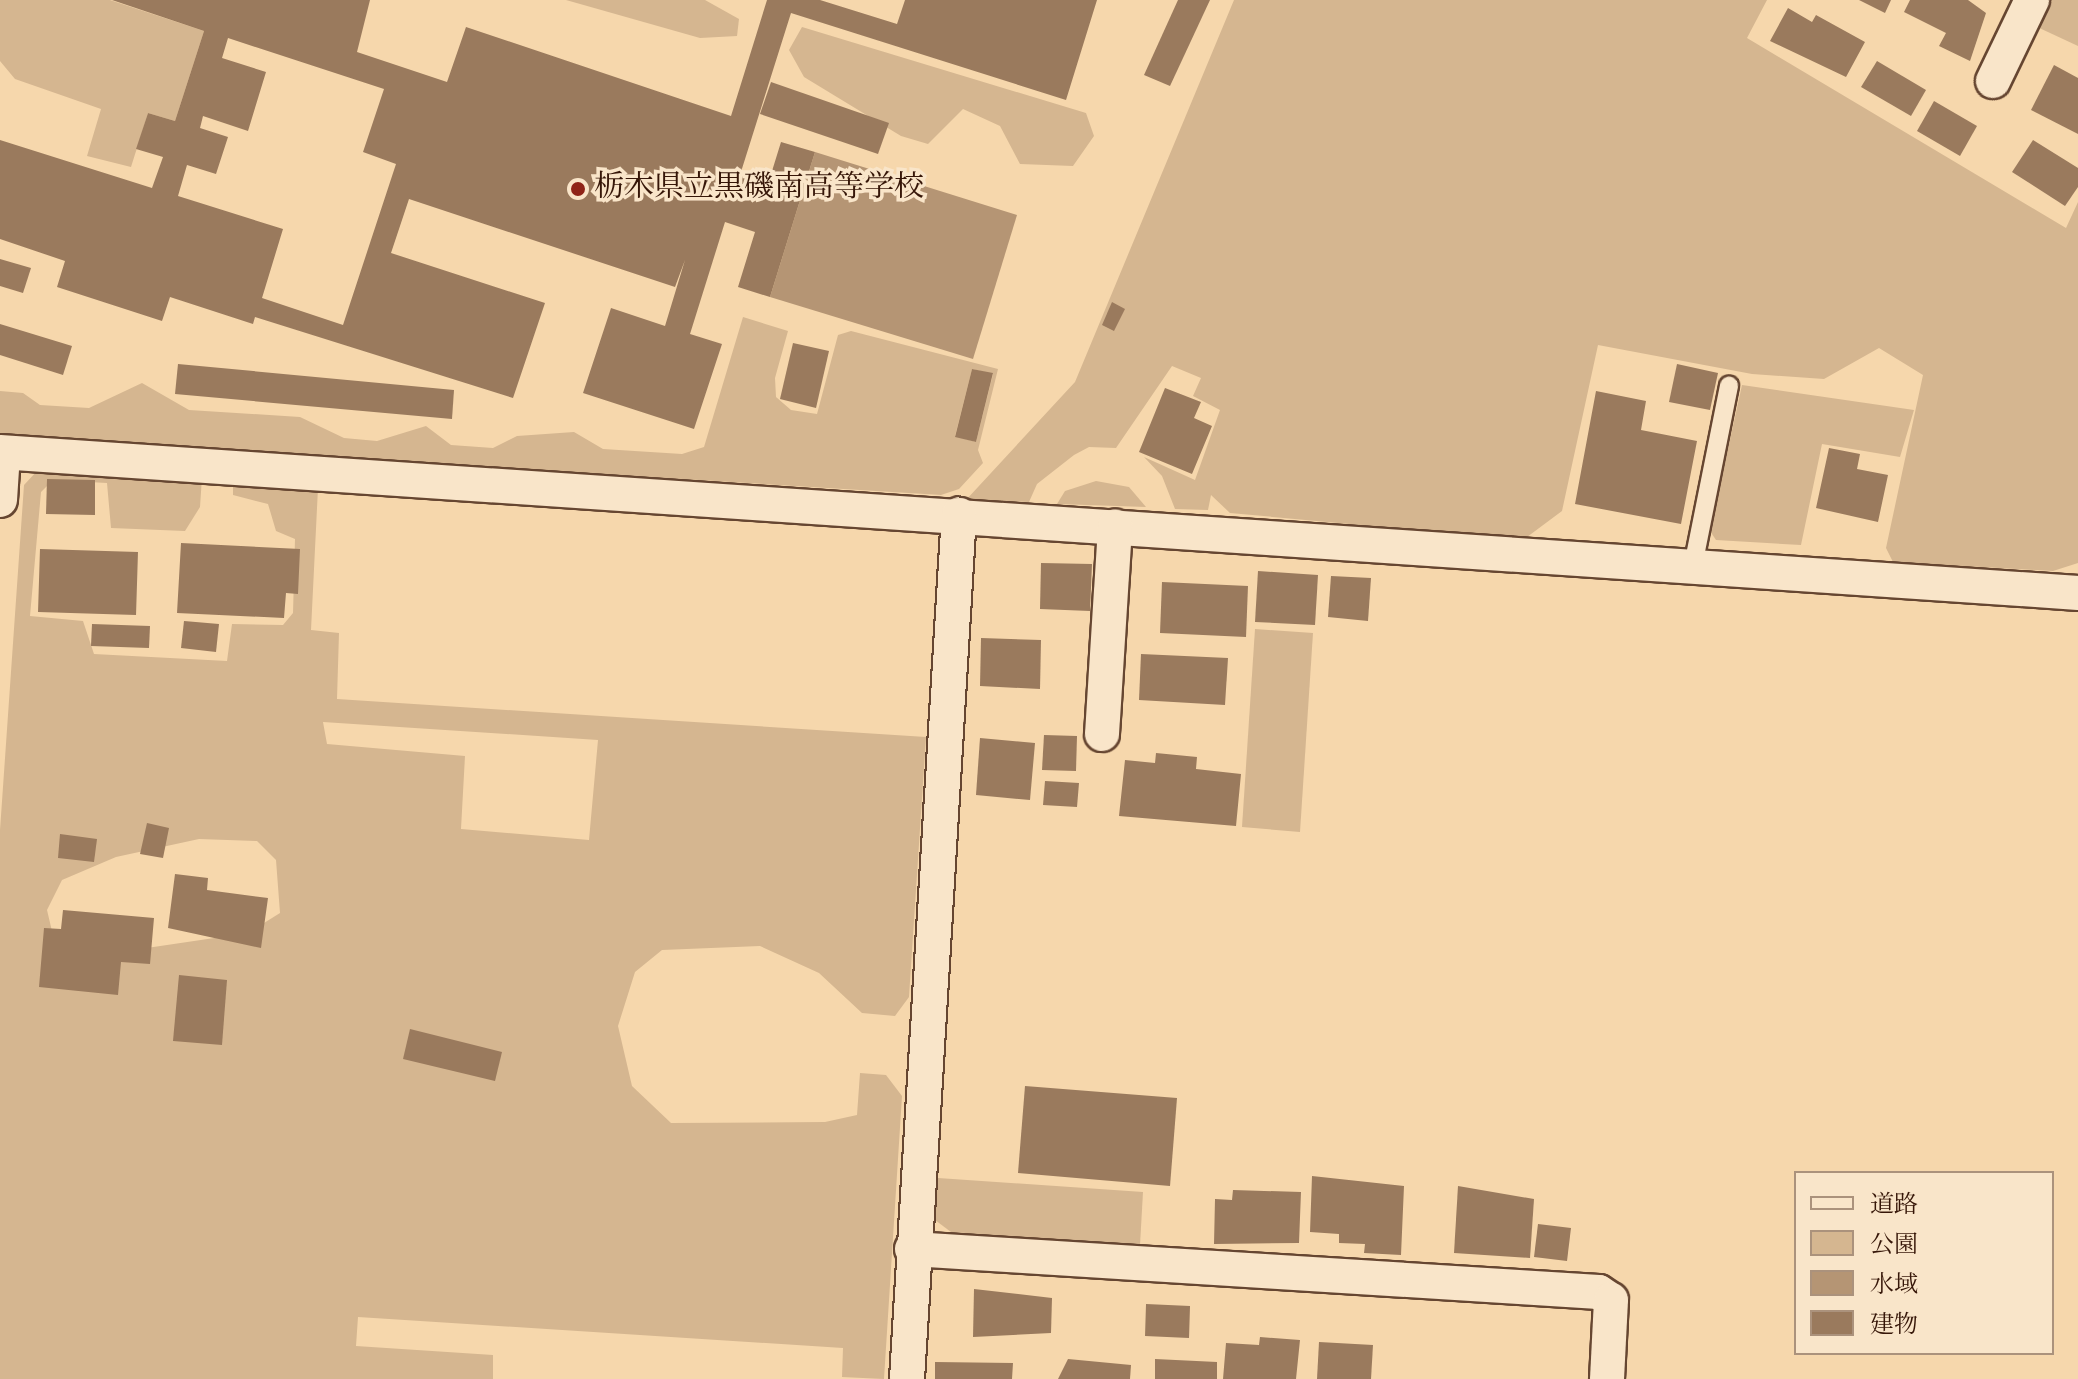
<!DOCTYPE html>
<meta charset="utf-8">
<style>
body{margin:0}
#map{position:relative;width:2078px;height:1379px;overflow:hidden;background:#f6d7ac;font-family:"Sorts Mill Goudy","Noto Serif JP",serif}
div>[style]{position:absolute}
.green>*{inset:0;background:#d5b690}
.water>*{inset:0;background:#b59574}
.building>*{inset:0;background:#9a7a5d}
.roads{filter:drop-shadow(2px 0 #664631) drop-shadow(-2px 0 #664631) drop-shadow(0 2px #664631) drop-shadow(0 -2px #664631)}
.lane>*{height:18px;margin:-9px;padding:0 9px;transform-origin:9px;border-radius:9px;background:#f9e5c9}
.street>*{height:34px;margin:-17px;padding:0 17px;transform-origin:17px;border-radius:17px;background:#f9e5c9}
.dots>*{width:22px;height:22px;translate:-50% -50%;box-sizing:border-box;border:4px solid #f9e5c9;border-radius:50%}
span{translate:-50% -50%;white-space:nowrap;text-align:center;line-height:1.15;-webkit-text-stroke:7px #f9e5c9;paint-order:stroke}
.poi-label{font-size:30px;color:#361608}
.left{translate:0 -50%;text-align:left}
.legend{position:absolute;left:1794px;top:1171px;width:260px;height:184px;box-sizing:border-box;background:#f9e5c9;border:2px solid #ab927c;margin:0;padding:10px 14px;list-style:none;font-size:24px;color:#361608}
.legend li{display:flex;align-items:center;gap:16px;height:40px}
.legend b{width:40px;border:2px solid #ab927c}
</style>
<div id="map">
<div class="green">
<i style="clip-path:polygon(0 0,110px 0,204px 31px,175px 121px,148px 113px,131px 167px,87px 156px,101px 109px,15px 79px,0 61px)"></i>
<i style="clip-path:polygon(566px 0,705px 0,739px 19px,737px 36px,700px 38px)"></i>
<i style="clip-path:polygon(1234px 0,1767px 0,1747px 38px,2066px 228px,2078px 202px,2078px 563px,2053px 571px,1893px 562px,1886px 548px,1923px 375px,1879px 348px,1824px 379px,1752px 374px,1598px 345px,1562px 511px,1523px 540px,1230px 513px,1211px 495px,1208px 510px,1175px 509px,1162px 476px,1144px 457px,1195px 480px,1220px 410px,1193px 396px,1201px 378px,1172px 366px,1116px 448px,1089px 447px,1074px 455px,1037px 484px,1029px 502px,966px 500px,1075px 382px)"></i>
<i style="clip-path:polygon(2048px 0,2078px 0,2078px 46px,2035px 26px)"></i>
<i style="clip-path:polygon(802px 27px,1086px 113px,1094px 136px,1073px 166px,1020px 164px,1000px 126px,963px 109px,928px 144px,901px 136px,804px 77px,789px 50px)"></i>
<i style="clip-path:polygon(evenodd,743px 317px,788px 331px,775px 378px,776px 397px,791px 410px,817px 414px,838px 335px,851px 331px,998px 369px,978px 450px,983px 463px,959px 489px,941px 495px,0 437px,0 391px,23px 393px,40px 405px,89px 408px,142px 383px,189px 410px,300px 417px,344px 438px,377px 441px,426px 426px,451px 445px,493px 448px,517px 436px,574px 432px,603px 449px,682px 454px,704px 447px,743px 317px,972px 369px,993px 374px,976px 442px,955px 436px,972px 369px)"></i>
<i style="clip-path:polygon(1742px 385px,1914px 410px,1900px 457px,1822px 444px,1801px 545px,1716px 540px,1710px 531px)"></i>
<i style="clip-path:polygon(evenodd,38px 470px,202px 477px,200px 507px,185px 531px,111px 528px,107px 483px,53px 480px,41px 492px,30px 616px,83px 621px,94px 654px,227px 661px,232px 624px,283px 625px,293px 613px,295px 539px,276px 531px,268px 504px,233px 495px,233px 480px,318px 488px,311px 630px,339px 633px,337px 699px,926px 737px,909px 997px,895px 1016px,862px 1013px,819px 973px,760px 946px,662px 950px,635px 972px,618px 1026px,632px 1086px,671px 1123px,825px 1122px,857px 1115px,860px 1073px,886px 1075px,902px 1096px,884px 1379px,842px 1377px,843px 1348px,358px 1317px,356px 1346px,493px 1355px,493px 1379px,0 1379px,0 830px,24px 485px,38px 470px,323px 722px,598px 740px,589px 840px,461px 829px,465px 756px,327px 744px,323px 722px,38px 470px,199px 839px,257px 841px,276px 860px,280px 913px,248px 933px,59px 961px,47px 910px,62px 880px,116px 857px,199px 839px)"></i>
<i style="clip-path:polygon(1096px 481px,1129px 487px,1146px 507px,1057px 504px,1065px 491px)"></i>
<i style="clip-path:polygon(1255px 629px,1313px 633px,1300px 832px,1242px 827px)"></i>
<i style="clip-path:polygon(938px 1178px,1143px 1192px,1140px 1245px,951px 1232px,935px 1220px)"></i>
</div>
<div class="water">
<i style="clip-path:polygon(815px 152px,1017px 215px,973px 359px,770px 297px)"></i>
</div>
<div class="building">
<i style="clip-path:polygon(evenodd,112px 0,370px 0,357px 52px,447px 82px,466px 27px,731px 116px,767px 0,820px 0,897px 24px,905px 0,1097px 0,1066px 100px,791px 13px,740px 175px,768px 184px,781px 142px,815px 152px,770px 297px,738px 287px,755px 232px,725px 222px,690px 334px,722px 344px,694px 429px,583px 393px,611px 308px,665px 326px,685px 260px,675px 287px,409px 199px,391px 253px,545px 303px,513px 398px,255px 317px,253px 324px,170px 297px,162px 321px,57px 287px,65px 261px,0 239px,0 140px,152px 188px,163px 157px,136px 149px,148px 113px,175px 121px,204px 31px,112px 0,228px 38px,384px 89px,363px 152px,396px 164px,343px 325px,262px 298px,283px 229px,178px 196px,187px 165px,216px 174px,228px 137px,200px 128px,203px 116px,248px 131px,266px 72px,222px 58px,228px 38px)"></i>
<i style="clip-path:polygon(1178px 0,1210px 0,1170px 86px,1144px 75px)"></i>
<i style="clip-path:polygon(1859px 0,1891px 0,1885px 13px)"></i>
<i style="clip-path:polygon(1910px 0,1968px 0,1986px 13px,1970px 61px,1939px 46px,1946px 33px,1904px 12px)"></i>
<i style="clip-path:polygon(1788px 8px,1812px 22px,1816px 15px,1865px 42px,1846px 77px,1770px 41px)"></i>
<i style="clip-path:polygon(1877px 61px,1926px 90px,1911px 116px,1861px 87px)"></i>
<i style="clip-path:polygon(2054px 65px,2078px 78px,2078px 134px,2031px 110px)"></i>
<i style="clip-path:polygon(771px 82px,889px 123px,878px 154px,760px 114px)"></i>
<i style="clip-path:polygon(1934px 101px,1977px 126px,1960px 156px,1917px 131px)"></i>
<i style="clip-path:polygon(2033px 140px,2078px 168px,2078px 187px,2065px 206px,2012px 172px)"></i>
<i style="clip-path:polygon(0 259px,31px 268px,23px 293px,0 286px)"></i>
<i style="clip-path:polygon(1112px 302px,1125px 309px,1114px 331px,1102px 325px)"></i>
<i style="clip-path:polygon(0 324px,72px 346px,63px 375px,0 355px)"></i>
<i style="clip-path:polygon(793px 343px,829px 351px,816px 408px,780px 399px)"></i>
<i style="clip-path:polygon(178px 364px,454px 390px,452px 419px,175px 394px)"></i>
<i style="clip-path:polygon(1677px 364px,1718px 373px,1710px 410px,1669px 402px)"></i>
<i style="clip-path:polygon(972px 369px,993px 373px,976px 442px,955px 437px)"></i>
<i style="clip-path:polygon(1165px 388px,1201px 402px,1194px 418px,1212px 426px,1192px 474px,1139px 452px)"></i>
<i style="clip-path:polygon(1596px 391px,1646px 401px,1641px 430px,1697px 441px,1681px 524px,1575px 504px)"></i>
<i style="clip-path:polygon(1829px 448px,1860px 454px,1857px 469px,1888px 475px,1878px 522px,1816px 508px)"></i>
<i style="clip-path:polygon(47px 479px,95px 480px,95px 515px,46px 514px)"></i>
<i style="clip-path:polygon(181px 543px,300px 549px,298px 594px,286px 593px,284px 618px,177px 613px)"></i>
<i style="clip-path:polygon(40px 549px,138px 552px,136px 615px,38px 612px)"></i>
<i style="clip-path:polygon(1041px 563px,1092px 564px,1090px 611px,1040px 609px)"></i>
<i style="clip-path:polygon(1258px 571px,1318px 575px,1315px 625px,1255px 622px)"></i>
<i style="clip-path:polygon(1331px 576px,1371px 578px,1368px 621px,1328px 617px)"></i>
<i style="clip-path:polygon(1162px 582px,1248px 586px,1246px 637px,1160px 633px)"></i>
<i style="clip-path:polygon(184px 621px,219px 624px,216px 652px,181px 648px)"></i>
<i style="clip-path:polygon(92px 624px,150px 626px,149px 648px,91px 646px)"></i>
<i style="clip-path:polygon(981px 638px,1041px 640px,1040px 689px,980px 686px)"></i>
<i style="clip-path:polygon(1141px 654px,1228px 658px,1225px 705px,1139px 700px)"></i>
<i style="clip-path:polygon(1044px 735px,1077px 736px,1076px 771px,1042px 770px)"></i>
<i style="clip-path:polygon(980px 738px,1035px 743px,1030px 800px,976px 795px)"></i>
<i style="clip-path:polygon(1156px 753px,1197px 757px,1196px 769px,1241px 774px,1236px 826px,1119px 816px,1125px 760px,1155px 763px)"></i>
<i style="clip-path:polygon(1045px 781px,1079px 783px,1077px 807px,1043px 805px)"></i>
<i style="clip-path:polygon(147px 823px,169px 828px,163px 858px,140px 854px)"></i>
<i style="clip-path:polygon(60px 834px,97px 839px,94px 862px,58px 858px)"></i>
<i style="clip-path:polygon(175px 874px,208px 878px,207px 890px,268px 898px,261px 948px,168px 928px)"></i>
<i style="clip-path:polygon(63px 910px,154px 918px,150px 964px,121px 962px,118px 995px,39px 987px,44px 928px,61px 929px)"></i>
<i style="clip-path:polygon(179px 975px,227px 980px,222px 1045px,173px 1041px)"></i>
<i style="clip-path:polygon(410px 1029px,502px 1052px,495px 1081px,403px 1059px)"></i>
<i style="clip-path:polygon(1025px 1086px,1177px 1098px,1170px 1186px,1018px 1173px)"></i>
<i style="clip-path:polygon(1312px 1176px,1404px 1186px,1401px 1255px,1364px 1253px,1365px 1244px,1339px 1243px,1339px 1234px,1310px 1232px)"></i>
<i style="clip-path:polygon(1458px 1186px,1534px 1199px,1530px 1258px,1454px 1253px)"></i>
<i style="clip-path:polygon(1233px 1190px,1301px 1192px,1299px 1243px,1214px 1244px,1215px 1199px,1232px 1200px)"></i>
<i style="clip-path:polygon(1538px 1224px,1571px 1228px,1567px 1261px,1534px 1257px)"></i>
<i style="clip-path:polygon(974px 1289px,1052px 1298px,1051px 1333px,973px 1337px)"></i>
<i style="clip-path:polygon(1146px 1304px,1190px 1306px,1189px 1338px,1145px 1336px)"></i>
<i style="clip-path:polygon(1260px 1337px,1300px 1340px,1296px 1379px,1223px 1379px,1226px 1343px,1259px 1345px)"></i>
<i style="clip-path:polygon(1319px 1342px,1373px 1345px,1371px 1379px,1317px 1379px)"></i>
<i style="clip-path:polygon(1068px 1359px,1131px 1365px,1130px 1379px,1058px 1379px)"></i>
<i style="clip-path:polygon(1155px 1359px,1217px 1362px,1217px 1379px,1155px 1379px)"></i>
<i style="clip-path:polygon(935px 1362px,1013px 1363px,1012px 1379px,935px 1379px)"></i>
</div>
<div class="roads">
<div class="lane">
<i style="left:1693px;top:566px;width:184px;rotate:-78.7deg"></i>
</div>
<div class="street">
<i style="left:1993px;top:81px;width:90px;rotate:-64.3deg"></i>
<i style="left:0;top:452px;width:2083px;rotate:3.88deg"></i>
<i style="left:0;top:500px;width:47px;rotate:-86.3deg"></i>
<i style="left:1102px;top:734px;width:208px;rotate:-86.4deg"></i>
<i style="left:912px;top:1249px;width:688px;rotate:3.58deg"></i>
<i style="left:1599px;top:1292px;width:14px;rotate:34deg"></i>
<i style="left:1611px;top:1300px;width:79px;rotate:92.9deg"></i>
<i style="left:907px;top:1379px;width:866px;rotate:-86.56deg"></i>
</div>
</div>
<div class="dots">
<i style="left:578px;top:189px;background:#8f2418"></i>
</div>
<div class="poi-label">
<span class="left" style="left:594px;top:189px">栃木県立黒磯南高等学校</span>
</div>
<ul class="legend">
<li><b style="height:10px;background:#f9e5c9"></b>道路</li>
<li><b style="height:22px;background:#d5b690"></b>公園</li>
<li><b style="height:22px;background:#b59574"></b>水域</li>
<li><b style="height:22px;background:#9a7a5d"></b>建物</li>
</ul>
</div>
